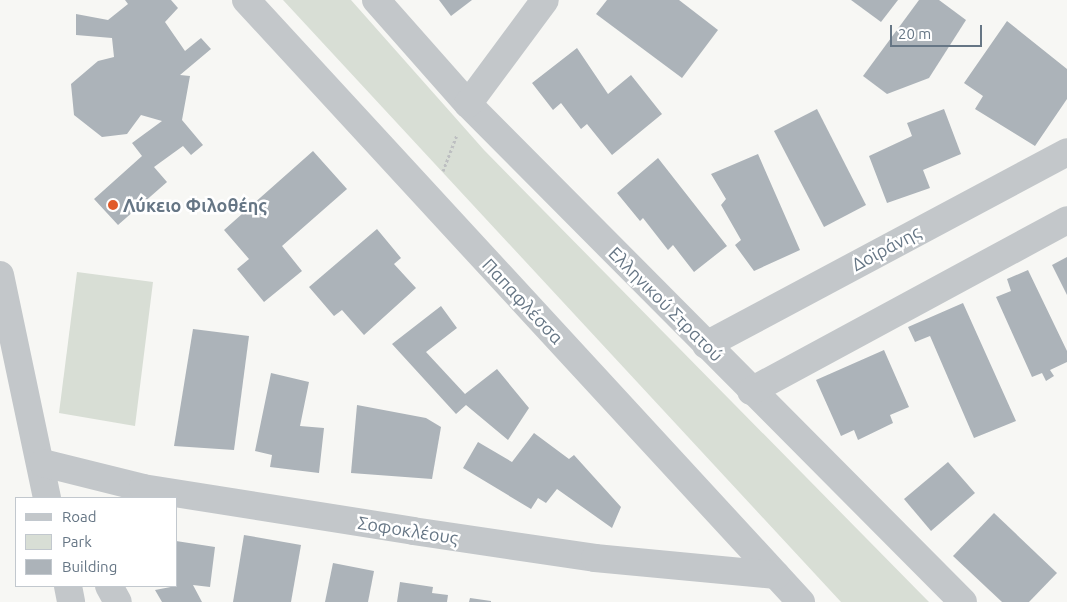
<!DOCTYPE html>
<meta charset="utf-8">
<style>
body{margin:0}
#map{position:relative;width:1067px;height:602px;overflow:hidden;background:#f7f7f4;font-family:Ubuntu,sans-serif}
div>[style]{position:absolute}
.green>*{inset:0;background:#d8ded5}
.building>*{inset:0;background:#acb3b9}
.path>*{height:3px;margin-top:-1.5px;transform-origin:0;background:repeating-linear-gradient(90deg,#bdbfc1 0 2.5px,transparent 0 5px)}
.minor>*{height:28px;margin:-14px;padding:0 14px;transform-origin:14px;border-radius:14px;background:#c3c7ca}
.dots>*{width:14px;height:14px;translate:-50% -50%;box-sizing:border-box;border:2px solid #fff;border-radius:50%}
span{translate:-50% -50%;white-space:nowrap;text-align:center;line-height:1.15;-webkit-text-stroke:5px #fff;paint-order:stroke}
.poi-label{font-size:18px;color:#667685;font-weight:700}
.left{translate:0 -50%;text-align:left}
.street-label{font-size:18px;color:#667685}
.legend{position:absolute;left:15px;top:497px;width:162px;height:90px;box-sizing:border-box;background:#fff;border:1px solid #c2c8ce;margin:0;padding:6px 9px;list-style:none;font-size:15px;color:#667685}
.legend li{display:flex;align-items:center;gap:10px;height:25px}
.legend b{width:25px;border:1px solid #c2c8ce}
.scale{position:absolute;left:890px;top:25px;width:92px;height:22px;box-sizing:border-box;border:2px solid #667685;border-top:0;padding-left:6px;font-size:15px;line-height:18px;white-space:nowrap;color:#667685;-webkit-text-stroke:4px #fff;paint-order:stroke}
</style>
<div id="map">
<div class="green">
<i style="clip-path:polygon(283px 0,351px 0,484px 150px,929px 602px,841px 602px)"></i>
<i style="clip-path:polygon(77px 272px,153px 282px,135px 426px,59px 413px)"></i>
</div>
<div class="building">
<i style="clip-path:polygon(125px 0,171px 0,178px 8px,165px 22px,185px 51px,201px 38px,211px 49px,180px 75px,190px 76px,182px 120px,203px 145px,191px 155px,183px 146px,154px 167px,167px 182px,118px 225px,94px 199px,142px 156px,132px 143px,162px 121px,141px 115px,127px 134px,102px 137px,74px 115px,71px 84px,98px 61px,114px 57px,112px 38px,76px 35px,76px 14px,108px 20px,128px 4px)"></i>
<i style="clip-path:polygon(439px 0,472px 0,451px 16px)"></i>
<i style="clip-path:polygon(607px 0,679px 0,718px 30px,682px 78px,596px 14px)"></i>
<i style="clip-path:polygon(851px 0,898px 0,881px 22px)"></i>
<i style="clip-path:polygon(919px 0,939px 0,966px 20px,929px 78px,887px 94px,863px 76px)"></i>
<i style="clip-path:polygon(1007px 21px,1067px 69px,1067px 99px,1035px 146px,975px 109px,983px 96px,964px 83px)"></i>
<i style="clip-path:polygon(577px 48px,608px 94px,631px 75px,662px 114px,612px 155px,587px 124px,581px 129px,561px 103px,553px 110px,532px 83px)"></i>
<i style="clip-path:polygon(817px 109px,866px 205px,824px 227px,774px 131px)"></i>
<i style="clip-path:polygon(944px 109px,961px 154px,923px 170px,930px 188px,887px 203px,869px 156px,912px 136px,907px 123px)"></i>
<i style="clip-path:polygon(313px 151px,347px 189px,282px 246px,302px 271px,264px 302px,237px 269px,249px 259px,224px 230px)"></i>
<i style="clip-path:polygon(758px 154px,800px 250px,754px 271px,735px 245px,741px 240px,721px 205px,726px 199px,711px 174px)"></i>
<i style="clip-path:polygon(658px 158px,727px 246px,694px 272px,673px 245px,668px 250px,643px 218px,640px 221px,617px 193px)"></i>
<i style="clip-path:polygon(377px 229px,401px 258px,394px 264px,416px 288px,364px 335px,342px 310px,334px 316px,309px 287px)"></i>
<i style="clip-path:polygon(1067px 257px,1067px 295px,1052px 265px)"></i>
<i style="clip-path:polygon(1028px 270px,1067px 351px,1067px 362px,1050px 370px,1054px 376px,1046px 381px,1042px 373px,1032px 377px,996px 297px,1011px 291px,1007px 279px)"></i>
<i style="clip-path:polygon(963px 303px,1016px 421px,974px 438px,930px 336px,915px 342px,908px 327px)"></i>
<i style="clip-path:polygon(441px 306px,457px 328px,426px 352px,465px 394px,497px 369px,529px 408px,508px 440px,466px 405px,456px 414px,392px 344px)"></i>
<i style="clip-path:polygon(193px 329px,249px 336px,234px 450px,174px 446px)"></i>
<i style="clip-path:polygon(884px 350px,909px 407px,890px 415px,893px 423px,858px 440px,854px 430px,841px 436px,816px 380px)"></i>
<i style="clip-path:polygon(271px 373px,309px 382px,300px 426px,324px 428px,319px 473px,270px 467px,272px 455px,255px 451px)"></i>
<i style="clip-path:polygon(357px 405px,426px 418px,441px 427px,432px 479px,351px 473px)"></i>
<i style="clip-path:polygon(534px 433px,569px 459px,574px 455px,621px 507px,612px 528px,557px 489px,546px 503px,538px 498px,531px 509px,463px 468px,478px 442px,512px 462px)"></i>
<i style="clip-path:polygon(948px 462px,975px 493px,931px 531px,904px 499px)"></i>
<i style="clip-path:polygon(994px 513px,1057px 573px,1029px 602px,1002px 602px,953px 556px)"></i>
<i style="clip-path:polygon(244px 535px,301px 545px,291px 602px,233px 602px)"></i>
<i style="clip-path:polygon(176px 541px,215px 547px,210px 587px,193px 585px,202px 602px,162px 602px,155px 590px,176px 586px)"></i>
<i style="clip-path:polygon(333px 563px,374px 571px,368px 602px,325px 602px)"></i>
<i style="clip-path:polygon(400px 582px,433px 587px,432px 593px,448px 595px,447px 602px,397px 602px)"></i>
<i style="clip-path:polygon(470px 598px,491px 601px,491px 602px,469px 602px)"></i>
</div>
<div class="path">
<i style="left:443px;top:171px;width:39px;rotate:-69deg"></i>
</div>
<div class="minor">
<i style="left:246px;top:0;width:819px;rotate:47.33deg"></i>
<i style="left:376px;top:0;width:139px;rotate:48.5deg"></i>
<i style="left:468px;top:104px;width:702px;rotate:45.17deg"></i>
<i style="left:468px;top:104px;width:129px;rotate:-53.5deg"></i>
<i style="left:0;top:275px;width:228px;rotate:78.1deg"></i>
<i style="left:706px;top:345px;width:409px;rotate:-28.1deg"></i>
<i style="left:751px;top:391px;width:359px;rotate:-28.4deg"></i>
<i style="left:43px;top:463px;width:103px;rotate:14deg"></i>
<i style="left:143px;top:488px;width:273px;rotate:9deg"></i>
<i style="left:413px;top:531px;width:184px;rotate:8.4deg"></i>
<i style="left:595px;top:558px;width:182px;rotate:5.4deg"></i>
<i style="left:68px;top:586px;width:16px;rotate:79deg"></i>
<i style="left:109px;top:586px;width:18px;rotate:61deg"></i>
</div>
<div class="dots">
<i style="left:113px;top:205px;background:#e15b2a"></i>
</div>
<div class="poi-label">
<span class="left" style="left:123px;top:205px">Λύκειο Φιλοθέης</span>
</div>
<div class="street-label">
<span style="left:886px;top:248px;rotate:-28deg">Δοϊράνης</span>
<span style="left:523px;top:301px;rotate:47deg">Παπαφλέσσα</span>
<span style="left:666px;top:304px;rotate:45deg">Ελληνικού Στρατού</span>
<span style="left:408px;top:530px;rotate:9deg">Σοφοκλέους</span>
</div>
<ul class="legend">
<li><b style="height:6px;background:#c3c7ca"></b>Road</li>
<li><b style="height:14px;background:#d8ded5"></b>Park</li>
<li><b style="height:14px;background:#acb3b9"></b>Building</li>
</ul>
<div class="scale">20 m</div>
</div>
